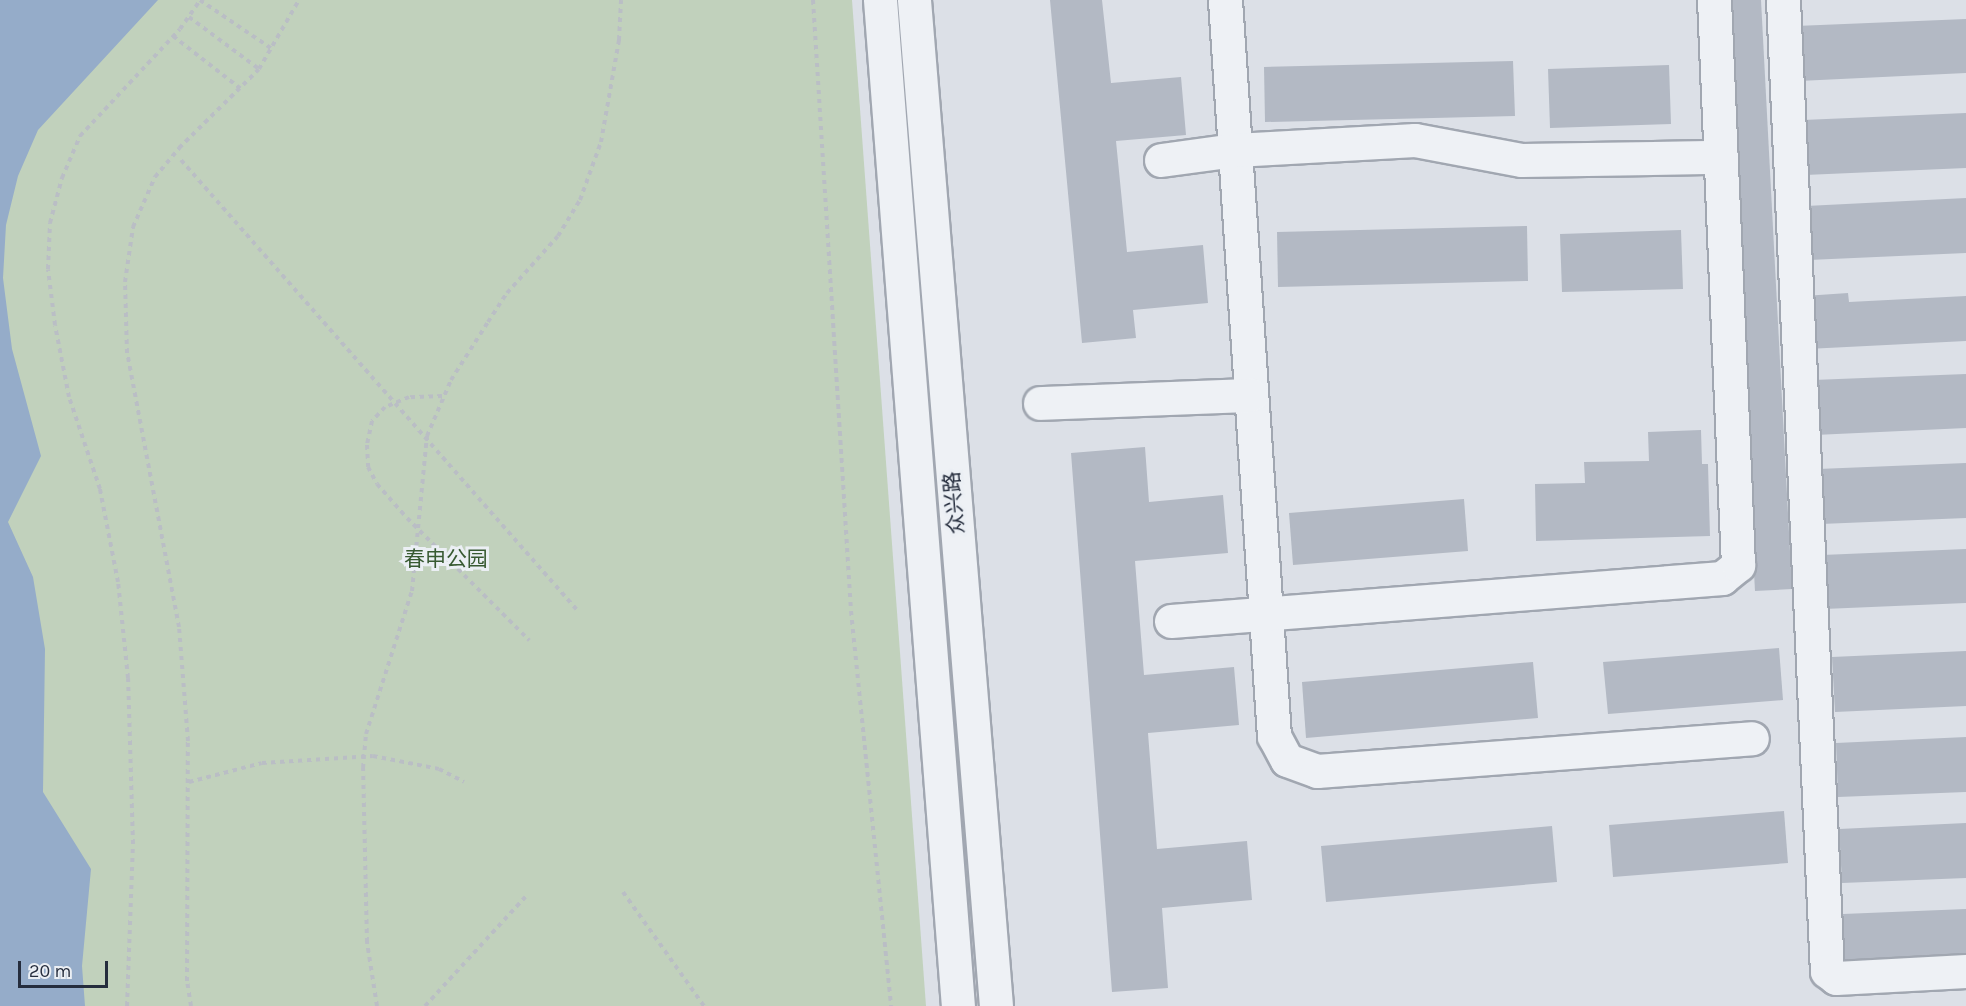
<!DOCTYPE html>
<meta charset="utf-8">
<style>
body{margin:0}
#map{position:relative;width:1966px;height:1006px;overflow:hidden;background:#dce0e7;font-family:Karla,"Noto Sans SC",sans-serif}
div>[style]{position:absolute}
.green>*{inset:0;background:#c1d1bc}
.water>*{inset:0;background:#95acc9}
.building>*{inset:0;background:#b3b9c4}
.path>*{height:4px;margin-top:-2px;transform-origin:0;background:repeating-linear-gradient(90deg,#babec5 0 4.5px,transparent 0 9px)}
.roads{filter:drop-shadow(2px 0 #a1a7b1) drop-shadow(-2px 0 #a1a7b1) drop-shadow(0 2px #a1a7b1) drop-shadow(0 -2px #a1a7b1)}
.minor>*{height:33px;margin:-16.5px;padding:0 16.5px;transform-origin:16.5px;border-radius:16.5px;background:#eef1f5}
span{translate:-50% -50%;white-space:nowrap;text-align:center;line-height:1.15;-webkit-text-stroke:6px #ebeff4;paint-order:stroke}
.street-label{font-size:21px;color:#252d3d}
.park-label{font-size:21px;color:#385a32}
.scale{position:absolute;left:18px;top:961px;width:90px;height:27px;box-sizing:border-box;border:3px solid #252d3d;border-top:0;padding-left:8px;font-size:18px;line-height:21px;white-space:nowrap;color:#252d3d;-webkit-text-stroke:4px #ebeff4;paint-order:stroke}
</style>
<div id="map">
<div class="green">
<i style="clip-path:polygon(0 0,852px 0,926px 1006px,0 1006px)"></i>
</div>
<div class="water">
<i style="clip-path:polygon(0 0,158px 0,38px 130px,18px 176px,6px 225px,3px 278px,12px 349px,41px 456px,8px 522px,33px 577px,45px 649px,43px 792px,91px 869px,82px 966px,85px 1006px,0 1006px)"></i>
</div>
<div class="building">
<i style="clip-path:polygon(1050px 0,1102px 0,1111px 83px,1181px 77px,1186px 135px,1116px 141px,1127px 252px,1203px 245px,1208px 303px,1133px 310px,1136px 338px,1082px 343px)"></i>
<i style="clip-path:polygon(1724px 0,1761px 0,1792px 589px,1755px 591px)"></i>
<i style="clip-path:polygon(1966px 19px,1966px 73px,1799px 81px,1796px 26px)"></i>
<i style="clip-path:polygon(1513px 61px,1515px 116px,1265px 122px,1264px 67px)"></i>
<i style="clip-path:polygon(1669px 65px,1671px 124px,1550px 128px,1548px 69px)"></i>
<i style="clip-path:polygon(1966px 113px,1966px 168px,1805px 175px,1803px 120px)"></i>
<i style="clip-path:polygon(1966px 198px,1966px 253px,1809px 260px,1806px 206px)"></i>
<i style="clip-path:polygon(1527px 226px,1528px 281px,1278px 287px,1277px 232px)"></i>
<i style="clip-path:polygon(1681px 230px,1683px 289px,1562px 292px,1560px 234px)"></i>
<i style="clip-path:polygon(1848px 293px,1849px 302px,1966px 296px,1966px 341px,1807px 349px,1804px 296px)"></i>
<i style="clip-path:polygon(1966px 374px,1966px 428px,1815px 435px,1813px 380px)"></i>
<i style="clip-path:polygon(1701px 430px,1702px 464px,1708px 464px,1710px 536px,1536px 541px,1535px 484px,1585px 483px,1584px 462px,1649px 461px,1648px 432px)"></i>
<i style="clip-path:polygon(1145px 447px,1149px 502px,1223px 495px,1228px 553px,1135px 561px,1144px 675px,1234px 667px,1239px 725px,1148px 733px,1157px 849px,1247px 841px,1252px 900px,1162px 908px,1168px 988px,1112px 992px,1071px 453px)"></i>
<i style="clip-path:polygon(1966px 463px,1966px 518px,1821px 524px,1818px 469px)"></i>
<i style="clip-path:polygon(1464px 499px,1468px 551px,1293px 565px,1289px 513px)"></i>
<i style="clip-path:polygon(1966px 549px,1966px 603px,1824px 609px,1822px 555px)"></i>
<i style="clip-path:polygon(1779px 648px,1783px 700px,1608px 714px,1603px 662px)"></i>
<i style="clip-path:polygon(1966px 651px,1966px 706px,1835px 712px,1832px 657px)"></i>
<i style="clip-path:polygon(1533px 662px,1538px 718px,1306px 738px,1302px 682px)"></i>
<i style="clip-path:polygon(1966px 737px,1966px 792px,1838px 797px,1836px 743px)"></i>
<i style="clip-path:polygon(1784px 811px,1788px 863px,1613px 877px,1609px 825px)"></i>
<i style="clip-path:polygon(1966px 823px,1966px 878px,1842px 883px,1839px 829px)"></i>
<i style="clip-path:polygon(1552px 826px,1557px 882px,1326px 902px,1321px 846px)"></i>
<i style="clip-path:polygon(1966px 909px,1966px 963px,1845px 969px,1843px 914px)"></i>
</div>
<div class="path">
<i style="left:200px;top:0;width:87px;rotate:34.2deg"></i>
<i style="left:813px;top:0;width:612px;rotate:86.44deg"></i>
<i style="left:851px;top:611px;width:397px;rotate:84.2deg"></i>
<i style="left:189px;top:17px;width:87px;rotate:36.6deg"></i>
<i style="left:173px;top:36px;width:86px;rotate:37.9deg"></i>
<i style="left:181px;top:160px;width:599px;rotate:48.65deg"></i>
<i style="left:442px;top:396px;width:33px;rotate:178deg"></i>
<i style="left:409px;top:397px;width:26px;rotate:157deg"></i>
<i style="left:385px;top:407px;width:19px;rotate:133deg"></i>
<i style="left:372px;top:421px;width:25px;rotate:102deg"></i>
<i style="left:367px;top:445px;width:22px;rotate:87deg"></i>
<i style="left:368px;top:467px;width:19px;rotate:62deg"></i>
<i style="left:377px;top:484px;width:45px;rotate:48.6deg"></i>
<i style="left:407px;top:518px;width:173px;rotate:45deg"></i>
<i style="left:189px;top:782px;width:75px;rotate:-14.6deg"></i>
<i style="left:262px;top:763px;width:111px;rotate:-3.6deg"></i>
<i style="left:373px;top:756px;width:67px;rotate:11.1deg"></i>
<i style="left:439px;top:769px;width:28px;rotate:27deg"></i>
<i style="left:623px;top:892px;width:140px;rotate:54.6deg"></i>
<i style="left:127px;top:1006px;width:162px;rotate:-87.9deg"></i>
<i style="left:133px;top:844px;width:166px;rotate:-91.7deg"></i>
<i style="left:128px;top:678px;width:97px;rotate:-95.9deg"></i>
<i style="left:118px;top:582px;width:95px;rotate:-101deg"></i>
<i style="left:100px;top:489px;width:97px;rotate:-108.6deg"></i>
<i style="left:69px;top:397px;width:73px;rotate:-101deg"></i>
<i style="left:55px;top:325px;width:56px;rotate:-97.1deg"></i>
<i style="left:48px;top:269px;width:46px;rotate:-87.5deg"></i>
<i style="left:50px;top:223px;width:47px;rotate:-75.1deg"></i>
<i style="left:62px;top:178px;width:46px;rotate:-66.8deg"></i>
<i style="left:80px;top:136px;width:146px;rotate:-46.9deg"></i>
<i style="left:180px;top:29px;width:35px;rotate:-55deg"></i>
<i style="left:191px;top:1006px;width:25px;rotate:-99deg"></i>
<i style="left:187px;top:981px;width:240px;rotate:-89.8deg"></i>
<i style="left:188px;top:741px;width:114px;rotate:-94.5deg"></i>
<i style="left:179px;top:627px;width:279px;rotate:-100.7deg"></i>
<i style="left:127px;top:353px;width:71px;rotate:-91.6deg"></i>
<i style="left:125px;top:282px;width:56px;rotate:-81.7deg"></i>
<i style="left:133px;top:227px;width:55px;rotate:-66.3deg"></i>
<i style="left:155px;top:177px;width:38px;rotate:-50deg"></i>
<i style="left:179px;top:148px;width:112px;rotate:-44.6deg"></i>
<i style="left:259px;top:69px;width:80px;rotate:-59.9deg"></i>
<i style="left:377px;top:1006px;width:65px;rotate:-98.9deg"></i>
<i style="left:367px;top:942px;width:174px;rotate:-91.3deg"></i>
<i style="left:363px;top:768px;width:34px;rotate:-85deg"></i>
<i style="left:366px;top:734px;width:150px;rotate:-72.2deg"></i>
<i style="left:412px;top:591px;width:156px;rotate:-84.5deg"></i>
<i style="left:427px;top:436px;width:61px;rotate:-66.8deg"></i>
<i style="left:451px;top:380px;width:69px;rotate:-57.5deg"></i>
<i style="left:488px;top:322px;width:35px;rotate:-57deg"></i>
<i style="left:507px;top:293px;width:76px;rotate:-48.2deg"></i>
<i style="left:558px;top:236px;width:42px;rotate:-58.6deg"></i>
<i style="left:580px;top:200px;width:62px;rotate:-70.1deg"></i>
<i style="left:601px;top:142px;width:104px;rotate:-80deg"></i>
<i style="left:619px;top:40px;width:40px;rotate:-87.1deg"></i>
<i style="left:425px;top:1006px;width:152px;rotate:-47.4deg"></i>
</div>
<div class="roads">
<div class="minor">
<i style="left:880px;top:0;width:1009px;rotate:85.57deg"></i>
<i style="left:914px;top:0;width:1009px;rotate:85.34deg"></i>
<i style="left:1225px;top:0;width:738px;rotate:86.19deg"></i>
<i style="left:1274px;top:736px;width:27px;rotate:62deg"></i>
<i style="left:1287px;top:760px;width:32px;rotate:20deg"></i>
<i style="left:1317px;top:771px;width:436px;rotate:-4.3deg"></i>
<i style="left:1783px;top:0;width:972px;rotate:87.41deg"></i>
<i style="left:1827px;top:971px;width:11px;rotate:38deg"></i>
<i style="left:1836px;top:978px;width:130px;rotate:-3.1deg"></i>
<i style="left:1161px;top:160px;width:75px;rotate:-7.7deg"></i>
<i style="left:1235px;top:150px;width:180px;rotate:-3.2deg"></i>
<i style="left:1415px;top:140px;width:108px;rotate:10.7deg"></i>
<i style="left:1521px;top:160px;width:200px;rotate:-0.9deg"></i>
<i style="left:1040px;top:403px;width:211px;rotate:-2.2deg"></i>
<i style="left:1171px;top:621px;width:553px;rotate:-4.46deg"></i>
<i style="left:1722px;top:578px;width:21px;rotate:-39deg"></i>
<i style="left:1738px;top:565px;width:566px;rotate:-92.43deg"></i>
</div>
</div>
<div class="street-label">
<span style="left:954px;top:503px;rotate:-95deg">众兴路</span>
</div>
<div class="park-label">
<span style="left:446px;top:559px">春申公园</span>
</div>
<div class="scale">20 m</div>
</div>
